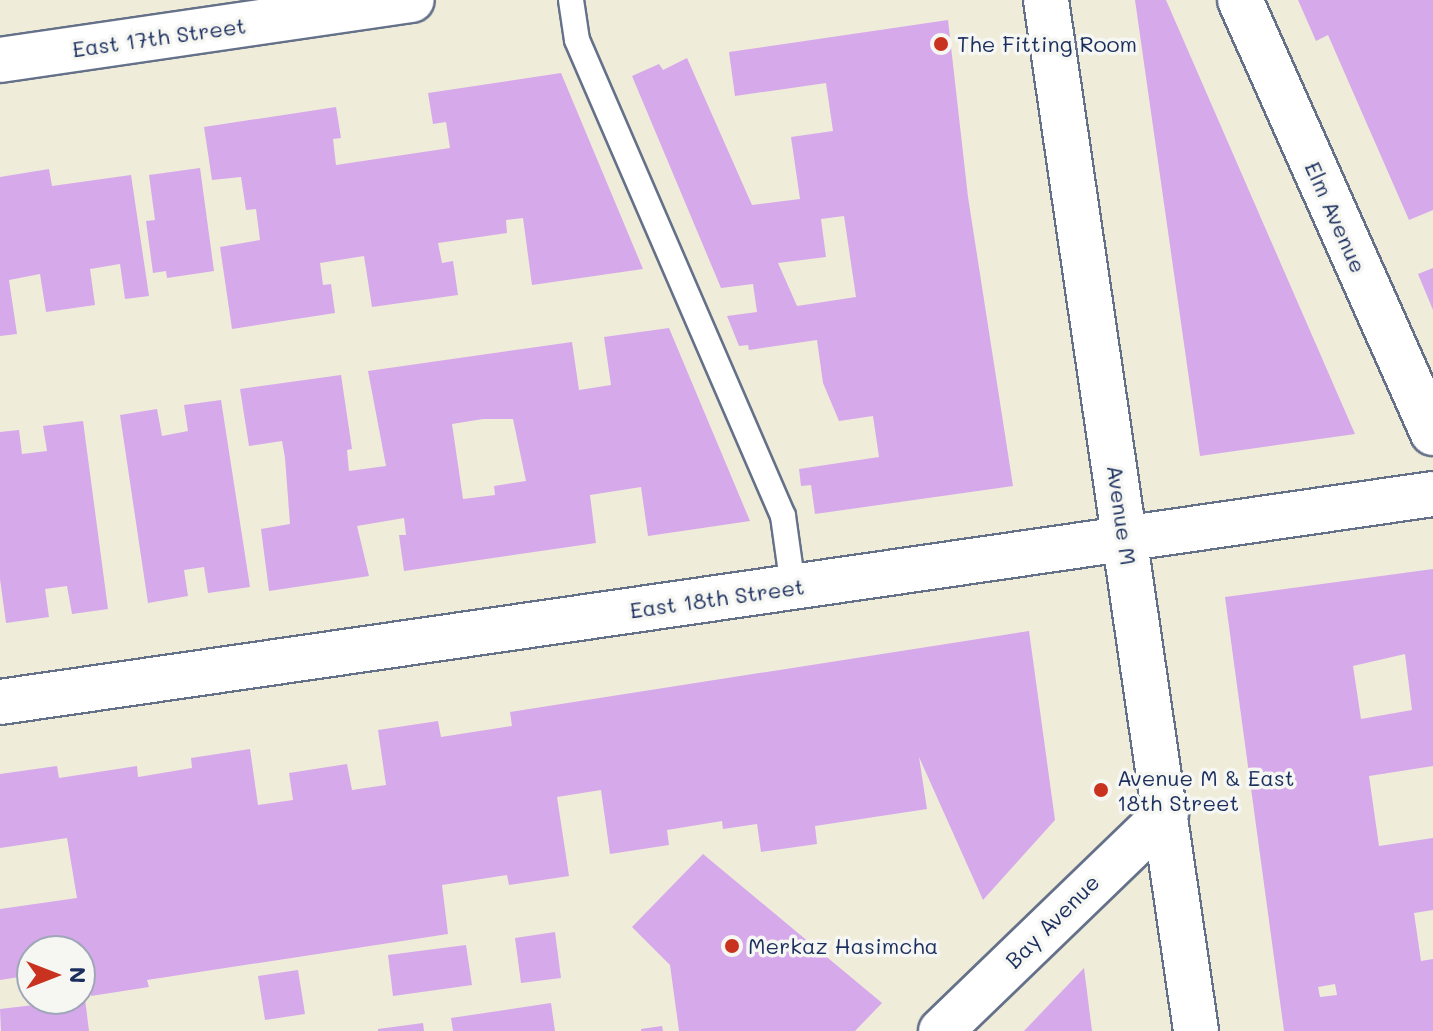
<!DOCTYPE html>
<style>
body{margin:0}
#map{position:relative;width:1433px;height:1031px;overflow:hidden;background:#efecda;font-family:Mali,sans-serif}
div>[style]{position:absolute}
.building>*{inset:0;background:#d6a9eb}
.roads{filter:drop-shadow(2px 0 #657189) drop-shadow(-2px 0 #657189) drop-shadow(0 2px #657189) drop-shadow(0 -2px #657189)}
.service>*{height:24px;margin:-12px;padding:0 12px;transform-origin:12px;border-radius:12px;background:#fff}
.minor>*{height:44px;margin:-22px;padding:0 22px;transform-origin:22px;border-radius:22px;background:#fff}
.dots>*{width:22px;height:22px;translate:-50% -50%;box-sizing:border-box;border:4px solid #f6f6f2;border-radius:50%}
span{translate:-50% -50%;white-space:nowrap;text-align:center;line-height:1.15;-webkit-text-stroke:7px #f6f6f2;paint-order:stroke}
.street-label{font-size:22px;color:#1b2f5e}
.poi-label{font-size:22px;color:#1b2f5e}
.left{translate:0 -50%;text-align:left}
.north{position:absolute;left:16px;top:935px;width:80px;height:80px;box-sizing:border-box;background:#f6f6f2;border:2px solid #9ea6b7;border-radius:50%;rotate:90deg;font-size:22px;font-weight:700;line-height:32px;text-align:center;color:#1b2f5e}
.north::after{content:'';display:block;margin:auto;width:28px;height:36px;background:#c8321e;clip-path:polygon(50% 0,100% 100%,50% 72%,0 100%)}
</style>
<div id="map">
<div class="building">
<i style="clip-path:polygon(1135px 0,1166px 0,1355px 434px,1200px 456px)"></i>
<i style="clip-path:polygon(1298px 0,1433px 0,1433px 210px,1409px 220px,1328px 35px,1316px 41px)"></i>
<i style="clip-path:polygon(evenodd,948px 20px,968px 197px,1013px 486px,815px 514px,811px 485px,801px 486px,799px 469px,879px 457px,873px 416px,839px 421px,823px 383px,817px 340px,749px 350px,748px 345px,739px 346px,727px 316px,757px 312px,753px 284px,721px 288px,632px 76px,659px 64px,663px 70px,687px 58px,752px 205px,800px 199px,791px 137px,833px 131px,826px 83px,735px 96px,729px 52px,948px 20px,844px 216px,856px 297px,797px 306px,778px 263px,826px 257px,821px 219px,844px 216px)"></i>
<i style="clip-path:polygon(561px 73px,643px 269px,532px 285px,523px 218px,506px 220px,507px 233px,438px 243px,442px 263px,453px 261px,458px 295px,372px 307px,364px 256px,320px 263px,323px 285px,331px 284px,335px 313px,232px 329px,220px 247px,260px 240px,256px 209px,246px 210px,241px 177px,212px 180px,204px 127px,336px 107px,341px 138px,333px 139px,336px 165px,450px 148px,446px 122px,433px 124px,428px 93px)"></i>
<i style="clip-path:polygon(200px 168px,214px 271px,167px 278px,166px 271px,153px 273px,146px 221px,155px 220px,149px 175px)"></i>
<i style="clip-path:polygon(49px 169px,52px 186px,131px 175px,149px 296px,125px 299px,120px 264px,90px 269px,95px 305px,46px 312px,40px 274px,9px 280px,17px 334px,0 336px,0 177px)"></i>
<i style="clip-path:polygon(1433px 268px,1433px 310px,1418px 274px)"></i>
<i style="clip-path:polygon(evenodd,669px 328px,750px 521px,648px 536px,641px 487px,590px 495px,596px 543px,404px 571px,399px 535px,406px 535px,404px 518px,357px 526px,369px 576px,269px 591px,261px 529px,290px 524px,285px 458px,282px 441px,249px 446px,240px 389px,341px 375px,352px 449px,347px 450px,349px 471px,386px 466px,368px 371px,572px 342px,579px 390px,611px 385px,604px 337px,669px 328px,483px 419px,513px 419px,526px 481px,494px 486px,495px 495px,463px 499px,452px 424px,483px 419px)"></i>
<i style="clip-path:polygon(221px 400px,250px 587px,208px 593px,204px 567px,184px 570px,188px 596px,148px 603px,120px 415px,157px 409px,162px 436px,188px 431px,184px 405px)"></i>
<i style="clip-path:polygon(83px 421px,108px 609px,72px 614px,67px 586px,45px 589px,49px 617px,6px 623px,0 579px,0 432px,19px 430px,22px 454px,47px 451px,43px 426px)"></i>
<i style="clip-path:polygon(evenodd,1433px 569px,1433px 766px,1369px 776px,1379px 846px,1433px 838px,1433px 910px,1414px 913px,1421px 961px,1433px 959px,1433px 1031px,1284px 1031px,1225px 597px,1433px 569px,1405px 654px,1412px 710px,1361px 719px,1353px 666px,1405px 654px,1433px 569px,1335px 984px,1337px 995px,1320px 997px,1318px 987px,1335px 984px)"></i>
<i style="clip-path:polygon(1029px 631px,1055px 820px,983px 900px,919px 757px,927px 809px,815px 826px,817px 844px,761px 852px,757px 824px,723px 829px,722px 821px,667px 830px,669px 845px,610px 854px,601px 790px,557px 797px,569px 876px,509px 885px,507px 875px,442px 885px,448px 934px,147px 980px,149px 987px,91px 996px,87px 967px,80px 968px,80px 951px,32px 951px,32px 975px,0 980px,0 909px,77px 898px,67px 838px,0 848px,0 774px,57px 766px,59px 778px,137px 766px,138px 777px,192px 768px,191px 758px,250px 749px,258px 805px,293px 800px,289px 773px,347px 764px,352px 790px,386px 785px,378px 730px,438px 721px,441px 737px,512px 726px,510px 712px)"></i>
<i style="clip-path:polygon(703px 854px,882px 1003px,855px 1031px,679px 1031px,670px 965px,632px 927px)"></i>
<i style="clip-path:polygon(555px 932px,561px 978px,521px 983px,515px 938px)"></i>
<i style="clip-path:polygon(466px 945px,472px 985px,393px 996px,388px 955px)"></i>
<i style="clip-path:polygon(1084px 968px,1092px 1031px,1024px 1031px)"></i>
<i style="clip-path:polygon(298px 970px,305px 1014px,265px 1020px,258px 976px)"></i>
<i style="clip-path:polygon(85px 999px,89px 1031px,1px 1031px,0 1009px)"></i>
<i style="clip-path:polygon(551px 1003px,555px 1031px,453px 1031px,451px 1018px)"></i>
<i style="clip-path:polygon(423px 1023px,424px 1031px,378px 1031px,378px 1029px)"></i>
<i style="clip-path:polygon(662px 1026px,663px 1031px,641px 1031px,641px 1029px)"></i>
</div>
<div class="roads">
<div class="service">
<i style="left:571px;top:0;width:40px;rotate:81.5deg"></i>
<i style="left:577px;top:40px;width:519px;rotate:66.6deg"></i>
<i style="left:783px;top:516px;width:72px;rotate:82deg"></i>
</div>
<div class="minor">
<i style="left:1046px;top:0;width:1042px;rotate:81.72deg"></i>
<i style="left:1240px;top:0;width:474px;rotate:66deg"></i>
<i style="left:0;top:60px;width:416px;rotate:-8.3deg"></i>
<i style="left:0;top:702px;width:1448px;rotate:-8.26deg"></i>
<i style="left:941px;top:1031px;width:313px;rotate:-44deg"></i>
</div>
</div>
<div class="dots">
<i style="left:941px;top:44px;background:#c8321e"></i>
<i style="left:1101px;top:790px;background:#c8321e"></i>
<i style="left:732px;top:946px;background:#c8321e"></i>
</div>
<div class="street-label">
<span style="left:159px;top:37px;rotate:-8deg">East 17th Street</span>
<span style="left:1336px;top:217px;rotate:66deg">Elm Avenue</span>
<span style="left:1122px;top:515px;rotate:82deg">Avenue M</span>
<span style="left:717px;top:598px;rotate:-8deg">East 18th Street</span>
<span style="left:1052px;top:921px;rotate:-45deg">Bay Avenue</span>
</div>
<div class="poi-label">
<span class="left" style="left:957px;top:44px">The Fitting Room</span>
<span class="left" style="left:1117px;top:790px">Avenue M &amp; East<br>18th Street</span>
<span class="left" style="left:748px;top:946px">Merkaz Hasimcha</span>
</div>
<div class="north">N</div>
</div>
